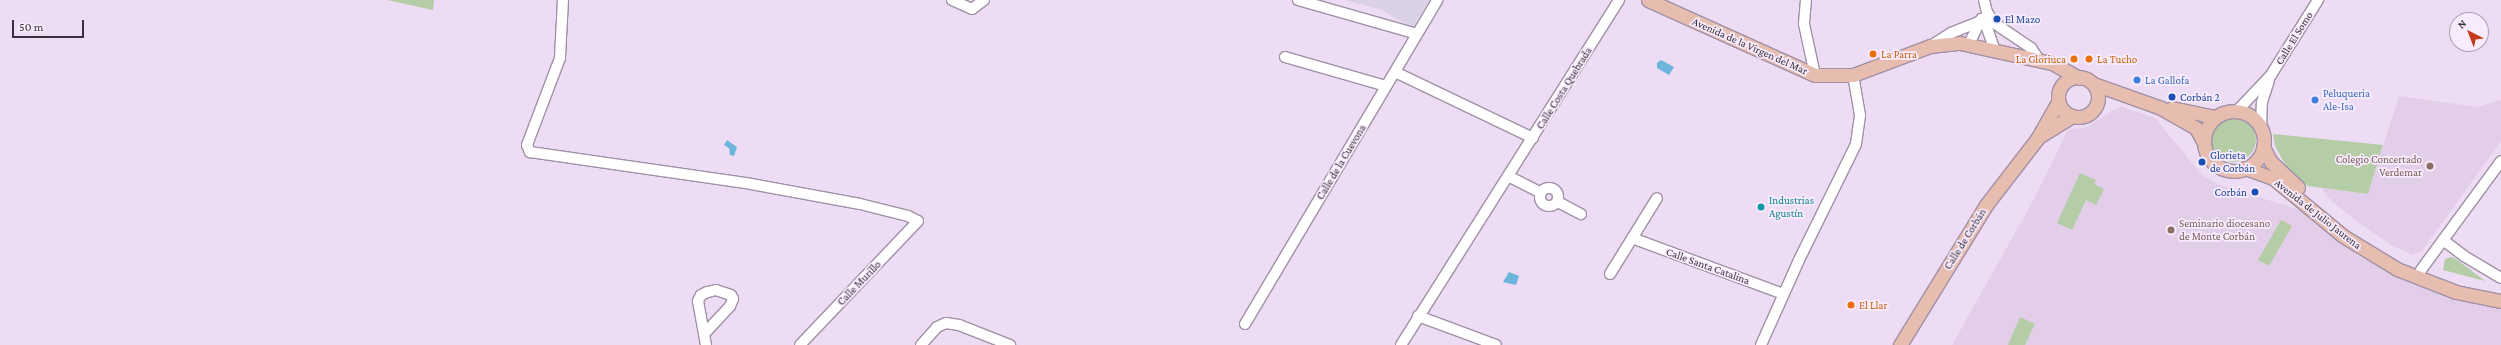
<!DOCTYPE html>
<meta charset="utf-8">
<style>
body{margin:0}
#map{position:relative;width:2501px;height:345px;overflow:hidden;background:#eddcf3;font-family:"Crimson Pro",serif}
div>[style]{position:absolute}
.built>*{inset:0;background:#e3ceea}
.industrial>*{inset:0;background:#dbd1e6}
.green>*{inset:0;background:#b4cda6}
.round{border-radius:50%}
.water>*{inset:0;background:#6cb6de}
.roads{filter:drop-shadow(1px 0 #a091a6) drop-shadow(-1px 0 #a091a6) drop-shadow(0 1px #a091a6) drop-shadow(0 -1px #a091a6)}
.minor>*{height:10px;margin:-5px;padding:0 5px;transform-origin:5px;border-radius:5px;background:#fff}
.minor>.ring{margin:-5px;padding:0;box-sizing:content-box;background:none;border:10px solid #fff;border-radius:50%}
.major>*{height:13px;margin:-6.5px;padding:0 6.5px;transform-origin:6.5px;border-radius:6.5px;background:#e7bdb0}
.major>.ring{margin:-6.5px;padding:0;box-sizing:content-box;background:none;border:13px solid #e7bdb0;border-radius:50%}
.dots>*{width:11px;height:11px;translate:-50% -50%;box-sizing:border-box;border:2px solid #f8ebfd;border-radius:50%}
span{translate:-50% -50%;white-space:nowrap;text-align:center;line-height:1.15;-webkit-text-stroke:3.5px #f8ebfd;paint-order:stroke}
.transit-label{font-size:11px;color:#164399}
.left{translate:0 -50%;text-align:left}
.right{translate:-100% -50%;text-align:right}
.street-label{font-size:11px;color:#37313a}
.food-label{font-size:11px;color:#c56008}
.shop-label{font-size:11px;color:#366cbe}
.education-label{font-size:11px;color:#785e54}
.culture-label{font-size:11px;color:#0d838f}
.north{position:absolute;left:2449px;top:12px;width:40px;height:40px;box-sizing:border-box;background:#f8ebfd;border:1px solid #aba1af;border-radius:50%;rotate:318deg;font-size:11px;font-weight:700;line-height:16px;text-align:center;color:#37313a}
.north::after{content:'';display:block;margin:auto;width:14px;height:18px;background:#c43a19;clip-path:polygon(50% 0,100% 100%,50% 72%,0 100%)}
.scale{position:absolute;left:12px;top:20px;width:72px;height:18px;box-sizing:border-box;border:2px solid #37313a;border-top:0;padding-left:5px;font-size:12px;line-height:14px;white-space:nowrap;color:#37313a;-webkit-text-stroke:3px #f8ebfd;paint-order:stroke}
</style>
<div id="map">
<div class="built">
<i style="clip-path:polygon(2399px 96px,2478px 107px,2501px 100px,2501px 141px,2422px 251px,2413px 255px,2391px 245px,2359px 223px,2327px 197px,2322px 188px,2368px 194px)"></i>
<i style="clip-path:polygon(2122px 107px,2155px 118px,2201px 174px,2217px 184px,2300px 210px,2360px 257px,2412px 284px,2478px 305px,2501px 308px,2501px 345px,1952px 345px,2034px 199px,2068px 130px,2088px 127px,2113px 110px)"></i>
</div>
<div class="industrial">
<i style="clip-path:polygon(1345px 0,1429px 0,1412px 28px,1382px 10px)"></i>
</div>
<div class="green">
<i style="clip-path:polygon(387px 0,434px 0,433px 10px)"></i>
<i class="round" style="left:2210px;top:116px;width:46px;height:46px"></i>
<i style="clip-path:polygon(2273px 134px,2383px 145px,2368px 194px,2308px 186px,2286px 166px,2275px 146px)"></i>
<i style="clip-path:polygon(2080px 173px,2096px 180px,2094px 184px,2104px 189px,2096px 205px,2086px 200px,2072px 230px,2057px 223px)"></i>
<i style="clip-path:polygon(2281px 220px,2292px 226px,2269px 266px,2258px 260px)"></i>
<i style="clip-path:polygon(2451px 257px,2456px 259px,2485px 281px,2443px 270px,2445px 259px)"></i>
<i style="clip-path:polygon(2020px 317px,2035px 324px,2025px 345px,2008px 345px)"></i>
</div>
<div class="water">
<i style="clip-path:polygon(1661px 60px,1674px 67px,1669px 75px,1657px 68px,1657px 63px)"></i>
<i style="clip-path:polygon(727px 140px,737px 147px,734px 156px,730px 155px,729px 148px,724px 145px)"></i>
<i style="clip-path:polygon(1509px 272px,1519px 276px,1516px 285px,1503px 282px)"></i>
</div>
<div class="roads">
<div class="minor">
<i style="left:563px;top:0;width:58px;rotate:93deg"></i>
<i style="left:560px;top:58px;width:93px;rotate:110.8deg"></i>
<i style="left:527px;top:145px;width:8px;rotate:67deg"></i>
<i style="left:530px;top:152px;width:223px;rotate:8.2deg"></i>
<i style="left:751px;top:184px;width:111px;rotate:10.4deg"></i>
<i style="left:860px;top:204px;width:49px;rotate:14deg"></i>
<i style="left:908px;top:216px;width:11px;rotate:27deg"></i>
<i style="left:918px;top:221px;width:171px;rotate:133.6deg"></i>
<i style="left:952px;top:0;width:22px;rotate:24deg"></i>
<i style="left:972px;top:9px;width:15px;rotate:-37deg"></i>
<i style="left:1298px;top:0;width:124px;rotate:15.9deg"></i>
<i style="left:1806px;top:0;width:24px;rotate:95deg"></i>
<i style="left:1804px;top:24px;width:52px;rotate:77.8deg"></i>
<i style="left:1984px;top:0;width:12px;rotate:76deg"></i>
<i style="left:1987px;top:12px;width:13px;rotate:58deg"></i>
<i style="left:1994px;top:23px;width:45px;rotate:34deg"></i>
<i style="left:2031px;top:48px;width:14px;rotate:56deg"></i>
<i style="left:1981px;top:21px;width:6px;rotate:39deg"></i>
<i style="left:1986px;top:25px;width:24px;rotate:71deg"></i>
<i style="left:1969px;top:44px;width:28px;rotate:-64deg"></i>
<i style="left:1932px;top:45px;width:22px;rotate:-32deg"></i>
<i style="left:1951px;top:33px;width:32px;rotate:-22deg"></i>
<i style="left:1285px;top:57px;width:105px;rotate:16deg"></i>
<i style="left:1395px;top:72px;width:153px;rotate:25.6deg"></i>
<i style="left:2237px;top:111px;width:50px;rotate:-46.6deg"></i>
<i style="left:2271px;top:75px;width:89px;rotate:-57.9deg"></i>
<i style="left:2261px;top:128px;width:26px;rotate:-88deg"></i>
<i style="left:2262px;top:102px;width:22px;rotate:-72deg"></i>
<i style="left:1508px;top:176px;width:37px;rotate:27deg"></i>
<i class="ring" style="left:1540px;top:188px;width:8px;height:8px"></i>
<i style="left:1558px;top:202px;width:26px;rotate:28deg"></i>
<i style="left:1632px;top:238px;width:161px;rotate:20.3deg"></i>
<i style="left:2443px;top:240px;width:26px;rotate:37deg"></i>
<i style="left:2464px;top:256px;width:43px;rotate:30.7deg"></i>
<i style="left:2421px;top:270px;width:135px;rotate:-53.7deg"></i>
<i style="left:1610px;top:274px;width:89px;rotate:-58.3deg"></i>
<i style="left:1418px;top:316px;width:83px;rotate:20.4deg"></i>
<i style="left:1245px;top:324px;width:377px;rotate:-59.3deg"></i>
<i style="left:705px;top:333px;width:37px;rotate:-47deg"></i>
<i style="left:730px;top:306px;width:8px;rotate:-67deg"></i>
<i style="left:733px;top:299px;width:4px;rotate:-117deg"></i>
<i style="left:731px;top:295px;width:16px;rotate:-162deg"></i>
<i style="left:716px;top:290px;width:9px;rotate:167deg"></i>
<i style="left:707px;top:292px;width:7px;rotate:153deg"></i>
<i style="left:701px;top:295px;width:7px;rotate:117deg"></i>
<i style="left:698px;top:301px;width:45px;rotate:79.7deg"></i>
<i style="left:921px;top:345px;width:24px;rotate:-48deg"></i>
<i style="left:937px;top:327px;width:10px;rotate:-24deg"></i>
<i style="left:946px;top:323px;width:13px;rotate:9deg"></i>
<i style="left:959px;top:325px;width:55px;rotate:21.4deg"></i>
<i style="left:1401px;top:345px;width:408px;rotate:-57.7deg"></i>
<i style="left:1761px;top:345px;width:93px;rotate:-65.9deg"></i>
<i style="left:1799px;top:260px;width:129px;rotate:-63.8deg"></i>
<i style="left:1856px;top:144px;width:29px;rotate:-82deg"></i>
<i style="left:1860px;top:115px;width:41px;rotate:-99.9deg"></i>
</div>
<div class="major">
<i style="left:1648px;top:0;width:183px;rotate:24.2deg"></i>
<i style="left:1815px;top:75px;width:38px"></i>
<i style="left:1853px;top:75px;width:82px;rotate:-20.6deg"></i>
<i style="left:1930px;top:46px;width:30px;rotate:-6deg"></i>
<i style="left:1960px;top:43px;width:94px;rotate:12.3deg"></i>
<i style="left:2052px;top:63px;width:31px;rotate:29deg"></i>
<i class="ring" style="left:2058px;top:77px;width:27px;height:27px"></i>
<i style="left:2094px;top:84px;width:71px;rotate:19.7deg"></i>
<i style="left:2161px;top:108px;width:40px;rotate:29.7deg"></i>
<i style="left:2196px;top:128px;width:15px;rotate:62deg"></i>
<i style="left:2172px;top:108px;width:44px;rotate:11.8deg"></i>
<i class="ring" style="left:2204px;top:111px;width:47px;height:47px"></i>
<i style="left:2040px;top:136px;width:38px;rotate:-32deg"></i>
<i style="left:2263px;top:147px;width:17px;rotate:62deg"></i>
<i style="left:2271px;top:162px;width:37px;rotate:43deg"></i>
<i style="left:2245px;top:168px;width:30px;rotate:20deg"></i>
<i style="left:2273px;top:178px;width:91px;rotate:39.6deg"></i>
<i style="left:2343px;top:236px;width:63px;rotate:31.4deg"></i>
<i style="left:2397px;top:269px;width:63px;rotate:21.3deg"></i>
<i style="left:2456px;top:292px;width:46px;rotate:11.3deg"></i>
<i style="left:1900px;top:345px;width:164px;rotate:-58.4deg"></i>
<i style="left:1986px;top:205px;width:83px;rotate:-52.3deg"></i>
<i style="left:2037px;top:139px;width:43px;rotate:-60.4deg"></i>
</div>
</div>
<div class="dots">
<i style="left:1997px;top:19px;background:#1a4fb4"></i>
<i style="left:1873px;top:54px;background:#e8710a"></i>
<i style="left:2074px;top:59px;background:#e8710a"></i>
<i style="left:2089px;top:59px;background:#e8710a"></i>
<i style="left:2137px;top:80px;background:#3f7fe0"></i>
<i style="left:2172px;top:97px;background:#1a4fb4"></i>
<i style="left:2315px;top:100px;background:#3f7fe0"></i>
<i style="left:2202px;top:162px;background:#1a4fb4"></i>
<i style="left:2430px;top:166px;background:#8d6e63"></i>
<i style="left:2255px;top:192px;background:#1a4fb4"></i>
<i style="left:1761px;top:207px;background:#0f9aa8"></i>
<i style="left:2171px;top:230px;background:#8d6e63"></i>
<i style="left:1851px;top:305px;background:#e8710a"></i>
</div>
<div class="transit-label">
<span class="left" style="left:2005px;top:19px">El Mazo</span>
<span class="left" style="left:2180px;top:97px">Corbán 2</span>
<span class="left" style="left:2210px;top:162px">Glorieta<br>de Corbán</span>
<span class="right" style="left:2247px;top:192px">Corbán</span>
</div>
<div class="street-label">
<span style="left:2294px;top:38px;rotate:-58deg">Calle El Somo</span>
<span style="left:1750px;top:46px;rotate:24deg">Avenida de la Virgen del Mar</span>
<span style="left:1564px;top:88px;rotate:-58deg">Calle Costa Quebrada</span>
<span style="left:1341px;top:162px;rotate:-59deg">Calle de la Cuevona</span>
<span style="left:2318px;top:214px;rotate:38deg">Avenida de Julio Jaurena</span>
<span style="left:1965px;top:239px;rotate:-58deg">Calle de Corbán</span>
<span style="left:1708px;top:266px;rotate:20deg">Calle Santa Catalina</span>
<span style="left:859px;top:283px;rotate:-46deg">Calle Murillo</span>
</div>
<div class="food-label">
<span class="left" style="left:1881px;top:54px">La Parra</span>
<span class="right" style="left:2066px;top:59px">La Gloriuca</span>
<span class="left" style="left:2097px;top:59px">La Tucho</span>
<span class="left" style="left:1859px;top:305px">El Llar</span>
</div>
<div class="shop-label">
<span class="left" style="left:2145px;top:80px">La Gallofa</span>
<span class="left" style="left:2323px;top:100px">Peluqueria<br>Ale-Isa</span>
</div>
<div class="education-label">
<span class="right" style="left:2422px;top:166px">Colegio Concertado<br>Verdemar</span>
<span class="left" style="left:2179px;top:230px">Seminario diocesano<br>de Monte Corbán</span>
</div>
<div class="culture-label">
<span class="left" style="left:1769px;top:207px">Industrias<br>Agustín</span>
</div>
<div class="north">N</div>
<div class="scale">50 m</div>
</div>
